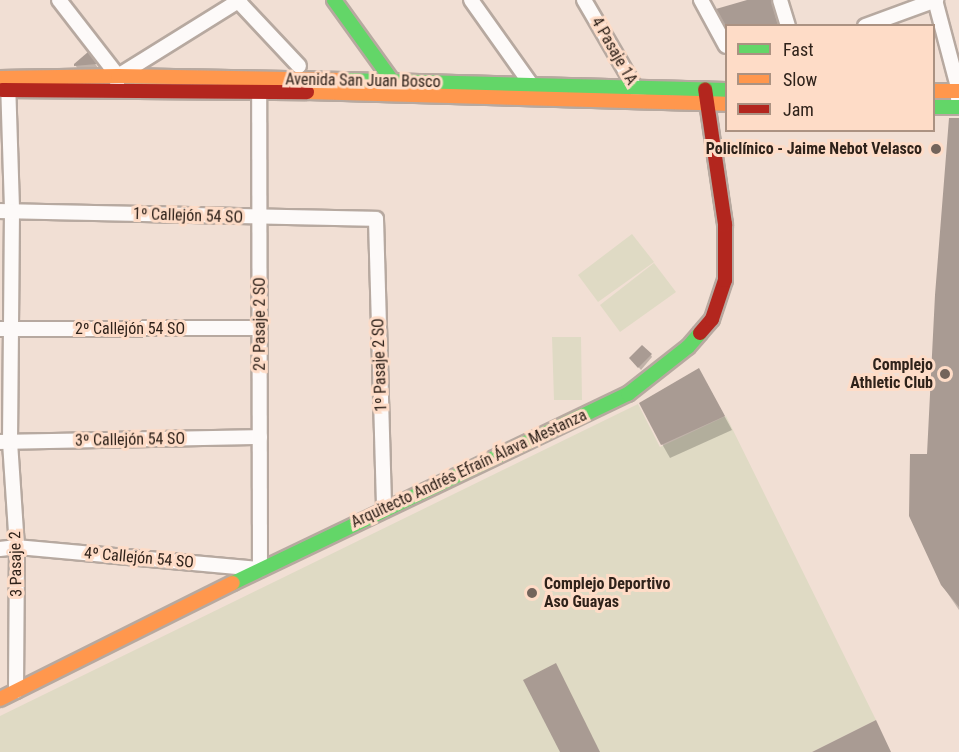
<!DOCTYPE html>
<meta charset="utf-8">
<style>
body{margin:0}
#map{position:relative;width:959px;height:752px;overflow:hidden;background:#f1dfd4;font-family:"Roboto Condensed",sans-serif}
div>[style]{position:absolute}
.green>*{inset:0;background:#dfdac4}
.shadow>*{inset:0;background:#0003}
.building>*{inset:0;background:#a99b93}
.roads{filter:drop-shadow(2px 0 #b7a9a0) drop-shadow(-2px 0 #b7a9a0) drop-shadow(0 2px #b7a9a0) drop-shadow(0 -2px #b7a9a0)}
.street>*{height:14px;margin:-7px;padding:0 7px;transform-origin:7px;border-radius:7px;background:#fdfaf9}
.fast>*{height:14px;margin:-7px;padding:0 7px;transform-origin:7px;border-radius:7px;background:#63d668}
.slow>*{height:14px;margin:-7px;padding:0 7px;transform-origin:7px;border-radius:7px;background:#ff974d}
.jam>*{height:14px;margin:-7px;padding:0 7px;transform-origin:7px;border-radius:7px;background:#b3261e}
.dots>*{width:16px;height:16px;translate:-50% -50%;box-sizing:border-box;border:3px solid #fedcc7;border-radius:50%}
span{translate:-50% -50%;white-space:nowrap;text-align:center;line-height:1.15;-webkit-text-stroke:6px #fedcc7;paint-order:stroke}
.street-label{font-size:16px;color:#2f221a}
.poi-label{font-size:16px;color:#2f221a;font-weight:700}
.right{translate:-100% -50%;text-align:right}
.left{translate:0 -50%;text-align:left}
.legend{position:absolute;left:725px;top:24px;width:210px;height:108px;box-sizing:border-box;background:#fedcc7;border:2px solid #ab9282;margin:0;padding:8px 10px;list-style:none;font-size:18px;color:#2f221a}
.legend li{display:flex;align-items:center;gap:12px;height:30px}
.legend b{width:30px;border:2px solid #ab9282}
</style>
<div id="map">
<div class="green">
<i style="clip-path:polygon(632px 234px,654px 262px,598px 302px,578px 275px)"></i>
<i style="clip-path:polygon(654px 263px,676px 292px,620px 332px,600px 305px)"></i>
<i style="clip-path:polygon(552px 337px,581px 337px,582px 400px,554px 400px)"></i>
<i style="clip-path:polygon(638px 404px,660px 447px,726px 416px,876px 720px,812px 752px,0 752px,0 716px)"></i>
</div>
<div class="shadow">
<i style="clip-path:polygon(752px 0,777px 0,781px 26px,727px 26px)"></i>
<i style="clip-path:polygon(88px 54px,96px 65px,100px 71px,79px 72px,75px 64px)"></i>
<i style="clip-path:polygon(959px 129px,959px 610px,942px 585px,929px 455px)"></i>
<i style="clip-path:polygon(651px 355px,652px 357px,641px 370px,633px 361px)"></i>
<i style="clip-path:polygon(707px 384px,732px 430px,670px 458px,662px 444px)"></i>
</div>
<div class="building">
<i style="clip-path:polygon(747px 0,771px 0,778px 26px,725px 26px,716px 9px)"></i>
<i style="clip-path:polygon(88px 52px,97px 64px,74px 66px,74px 64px)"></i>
<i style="clip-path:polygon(949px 118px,959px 118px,959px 607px,941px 585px,909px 516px,910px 454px,927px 454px,935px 295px)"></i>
<i style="clip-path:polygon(642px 345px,652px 354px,638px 368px,629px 358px)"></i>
<i style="clip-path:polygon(699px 368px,725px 416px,661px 445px,639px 403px)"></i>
<i style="clip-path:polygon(556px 663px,600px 752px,560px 752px,523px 680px)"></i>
<i style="clip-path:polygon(876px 720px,891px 752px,812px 752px)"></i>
</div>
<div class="roads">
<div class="street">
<i style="left:59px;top:0;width:96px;rotate:52.2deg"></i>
<i style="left:118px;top:76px;width:7px;rotate:98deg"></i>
<i style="left:471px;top:0;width:110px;rotate:54.6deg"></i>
<i style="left:584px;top:0;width:109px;rotate:59.7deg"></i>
<i style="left:701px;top:0;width:52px;rotate:61.5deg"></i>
<i style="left:780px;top:0;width:27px;rotate:73deg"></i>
<i style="left:935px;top:0;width:86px;rotate:75.2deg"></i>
<i style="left:957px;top:83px;width:16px;rotate:86deg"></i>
<i style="left:238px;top:1px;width:89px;rotate:46.8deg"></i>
<i style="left:865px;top:26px;width:76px;rotate:-20.1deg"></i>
<i style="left:118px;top:76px;width:144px;rotate:-31.9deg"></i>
<i style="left:8px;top:81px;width:130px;rotate:88.2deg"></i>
<i style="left:12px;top:211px;width:231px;rotate:90.5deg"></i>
<i style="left:10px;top:442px;width:105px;rotate:86.2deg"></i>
<i style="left:17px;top:547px;width:144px;rotate:90.4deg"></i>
<i style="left:0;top:211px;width:376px;rotate:1.2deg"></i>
<i style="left:376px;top:219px;width:291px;rotate:88.4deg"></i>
<i style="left:0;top:329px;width:260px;rotate:-0.2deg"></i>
<i style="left:0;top:442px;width:260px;rotate:-1.1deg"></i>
<i style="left:0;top:549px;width:17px;rotate:-7deg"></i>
<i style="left:17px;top:547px;width:244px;rotate:5.2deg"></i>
<i style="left:260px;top:569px;width:485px;rotate:-90.1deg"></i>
</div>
<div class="fast">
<i style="left:334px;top:0;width:106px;rotate:54.2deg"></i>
<i style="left:344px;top:80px;width:382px;rotate:1.5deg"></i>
<i style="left:934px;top:107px;width:25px"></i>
<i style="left:233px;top:583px;width:438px;rotate:-25.6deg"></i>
<i style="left:628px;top:394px;width:76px;rotate:-38.1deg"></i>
<i style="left:688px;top:347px;width:18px;rotate:-49deg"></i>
</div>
<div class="slow">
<i style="left:0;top:78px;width:118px;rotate:-1deg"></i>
<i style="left:118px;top:76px;width:226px;rotate:1deg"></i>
<i style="left:934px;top:91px;width:25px"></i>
<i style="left:307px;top:92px;width:419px;rotate:1.6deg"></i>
<i style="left:0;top:699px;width:260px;rotate:-26.5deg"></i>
</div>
<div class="jam">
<i style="left:2px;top:90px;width:305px;rotate:0.4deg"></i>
<i style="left:700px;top:333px;width:18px;rotate:-49deg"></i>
<i style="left:712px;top:319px;width:41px;rotate:-71.6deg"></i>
<i style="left:725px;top:280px;width:56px;rotate:-90deg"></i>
<i style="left:725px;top:224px;width:136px;rotate:-98.4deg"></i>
</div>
</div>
<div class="dots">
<i style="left:936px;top:149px;background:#73645b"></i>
<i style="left:945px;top:374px;background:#73645b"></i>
<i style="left:532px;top:593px;background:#73645b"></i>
</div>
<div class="street-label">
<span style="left:614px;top:51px;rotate:60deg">4 Pasaje 1A</span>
<span style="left:363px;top:81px;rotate:1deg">Avenida San Juan Bosco</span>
<span style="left:188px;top:216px;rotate:2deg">1º Callejón 54 SO</span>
<span style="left:260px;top:324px;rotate:-90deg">2º Pasaje 2 SO</span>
<span style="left:130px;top:329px">2º Callejón 54 SO</span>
<span style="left:380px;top:365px;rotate:-92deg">1º Pasaje 2 SO</span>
<span style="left:130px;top:440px;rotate:-1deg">3º Callejón 54 SO</span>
<span style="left:469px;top:469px;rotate:-25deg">Arquitecto Andrés Efraín Álava Mestanza</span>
<span style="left:139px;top:558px;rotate:5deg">4º Callejón 54 SO</span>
<span style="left:16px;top:564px;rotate:-91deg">3 Pasaje 2</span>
</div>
<div class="poi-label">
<span class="right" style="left:922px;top:149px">Policlínico - Jaime Nebot Velasco</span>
<span class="right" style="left:933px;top:374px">Complejo<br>Athletic Club</span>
<span class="left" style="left:544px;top:593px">Complejo Deportivo<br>Aso Guayas</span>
</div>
<ul class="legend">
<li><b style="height:8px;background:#63d668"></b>Fast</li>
<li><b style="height:8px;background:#ff974d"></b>Slow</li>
<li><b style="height:8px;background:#b3261e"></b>Jam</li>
</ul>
</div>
